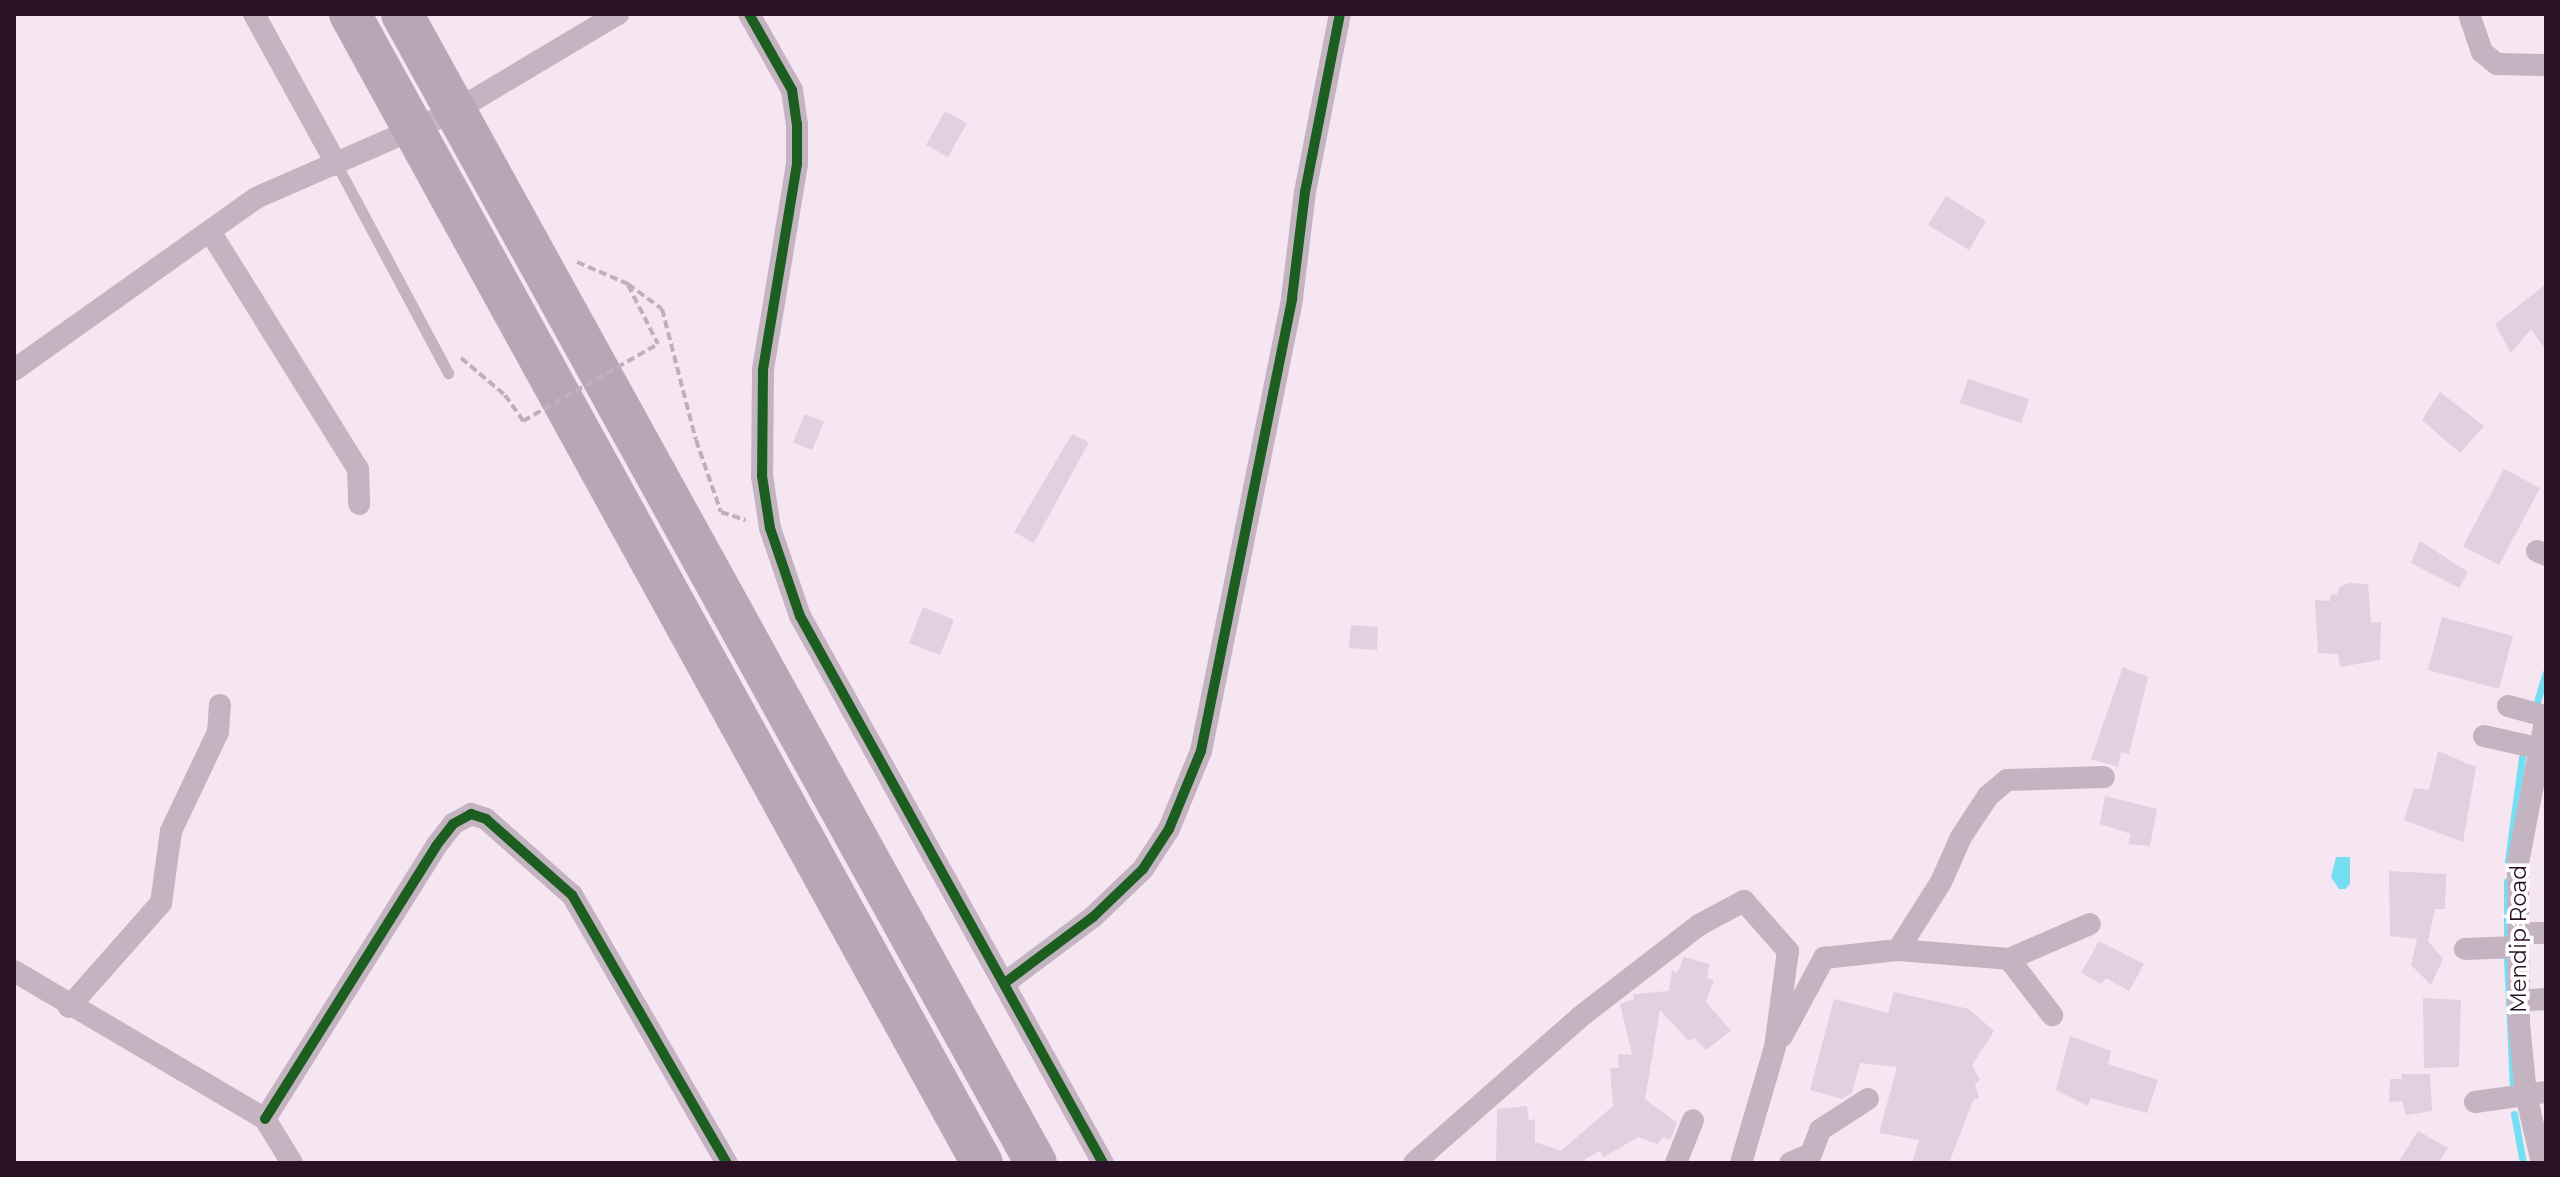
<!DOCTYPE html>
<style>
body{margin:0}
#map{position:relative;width:2560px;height:1177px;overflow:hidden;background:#f5e6f2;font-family:Montserrat,sans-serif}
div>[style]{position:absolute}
.water>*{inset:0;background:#76def3}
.stream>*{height:7px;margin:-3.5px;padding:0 3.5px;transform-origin:3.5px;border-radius:3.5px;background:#76def3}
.building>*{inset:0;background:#e4cee1}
.path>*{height:4px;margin-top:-2px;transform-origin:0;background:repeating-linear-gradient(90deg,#beb0bc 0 8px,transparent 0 12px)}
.lane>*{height:11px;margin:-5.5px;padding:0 5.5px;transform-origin:5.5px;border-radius:5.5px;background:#c4b4c1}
.street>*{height:22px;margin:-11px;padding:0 11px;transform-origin:11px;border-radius:11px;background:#c4b4c1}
.highway>*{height:42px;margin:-21px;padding:0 21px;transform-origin:21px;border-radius:21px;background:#b9a5b6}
.path-bridge>*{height:4px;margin-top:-2px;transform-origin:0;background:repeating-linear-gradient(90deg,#beb0bc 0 8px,transparent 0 12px)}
.cycleway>*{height:10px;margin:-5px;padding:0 5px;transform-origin:5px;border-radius:5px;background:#1b5e20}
span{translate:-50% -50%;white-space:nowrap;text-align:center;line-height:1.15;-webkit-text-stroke:7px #fff;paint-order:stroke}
.street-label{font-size:22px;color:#291126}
.frame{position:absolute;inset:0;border:16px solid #291126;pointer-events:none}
</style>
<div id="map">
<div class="water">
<i style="clip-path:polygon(2336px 857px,2350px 857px,2350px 884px,2345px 889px,2339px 889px,2331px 877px)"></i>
</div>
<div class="stream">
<i style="left:2535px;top:708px;width:37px;rotate:-73deg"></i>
<i style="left:2508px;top:861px;width:105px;rotate:-82.3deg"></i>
<i style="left:2507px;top:935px;width:54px;rotate:-90deg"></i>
<i style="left:2507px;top:957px;width:132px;rotate:87.4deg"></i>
<i style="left:2514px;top:1114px;width:50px;rotate:79.6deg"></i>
</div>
<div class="building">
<i style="clip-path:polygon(945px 111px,967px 123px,948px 157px,926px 145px)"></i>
<i style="clip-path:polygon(1946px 196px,1986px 221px,1969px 250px,1928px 225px)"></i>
<i style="clip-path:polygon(2546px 284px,2546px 351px,2531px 329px,2511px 353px,2495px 324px)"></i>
<i style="clip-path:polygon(1968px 379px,2029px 399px,2021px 423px,1960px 403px)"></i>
<i style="clip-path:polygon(2440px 392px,2484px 426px,2460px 453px,2422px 420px)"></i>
<i style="clip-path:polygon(805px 414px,824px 422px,812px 450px,793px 442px)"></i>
<i style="clip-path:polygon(1072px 434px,1089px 442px,1034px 543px,1014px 532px)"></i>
<i style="clip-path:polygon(2504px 469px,2540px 488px,2499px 565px,2463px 546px)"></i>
<i style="clip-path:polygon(2420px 541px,2468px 572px,2459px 588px,2411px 563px)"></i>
<i style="clip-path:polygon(2349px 583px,2368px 584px,2371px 623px,2381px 622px,2380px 660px,2340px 667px,2338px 654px,2318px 653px,2315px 600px,2330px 601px,2331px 594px,2337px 595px,2339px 587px)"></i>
<i style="clip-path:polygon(923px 607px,954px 620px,940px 655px,909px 643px)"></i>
<i style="clip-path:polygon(2442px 617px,2513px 636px,2499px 689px,2428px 670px)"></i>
<i style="clip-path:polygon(1351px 625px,1378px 627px,1377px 650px,1349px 648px)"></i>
<i style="clip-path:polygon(2123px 667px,2148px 677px,2129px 754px,2121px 752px,2118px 767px,2091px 759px)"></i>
<i style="clip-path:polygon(2438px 751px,2476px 767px,2463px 842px,2404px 820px,2414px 788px,2429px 790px)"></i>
<i style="clip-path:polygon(2105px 796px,2157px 809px,2150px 846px,2128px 844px,2131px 834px,2100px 824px)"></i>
<i style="clip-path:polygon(2389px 871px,2446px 874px,2445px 909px,2435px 909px,2428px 941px,2443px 959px,2431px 985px,2411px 965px,2417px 939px,2390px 936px)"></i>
<i style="clip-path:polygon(2099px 941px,2144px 964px,2129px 991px,2106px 978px,2101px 984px,2081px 973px)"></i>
<i style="clip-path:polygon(1684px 957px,1709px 964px,1707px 978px,1714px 980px,1706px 1002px,1731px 1031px,1706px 1050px,1694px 1038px,1689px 1041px,1660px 1010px,1645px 1099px,1677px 1123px,1670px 1140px,1663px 1137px,1657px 1144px,1638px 1137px,1604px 1157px,1600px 1151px,1585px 1159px,1587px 1163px,1496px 1163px,1497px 1109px,1527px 1106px,1529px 1121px,1535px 1119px,1535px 1142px,1561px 1151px,1613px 1106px,1610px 1068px,1619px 1068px,1618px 1054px,1632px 1055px,1620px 1004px,1634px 999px,1633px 994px,1669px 991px,1672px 970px,1677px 973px)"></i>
<i style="clip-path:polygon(1894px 992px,1969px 1009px,1994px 1031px,1972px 1065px,1980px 1080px,1975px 1084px,1979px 1098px,1973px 1100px,1949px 1163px,1912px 1163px,1919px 1140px,1879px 1133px,1897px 1067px,1860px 1063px,1852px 1093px,1842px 1099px,1810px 1090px,1834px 999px,1888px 1013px)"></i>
<i style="clip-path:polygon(2423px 998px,2461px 1000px,2459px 1067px,2424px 1068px)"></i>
<i style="clip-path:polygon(2070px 1036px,2111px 1051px,2108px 1064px,2158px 1080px,2147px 1113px,2091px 1098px,2088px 1106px,2056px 1090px)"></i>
<i style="clip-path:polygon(2401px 1074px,2430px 1074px,2432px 1111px,2406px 1115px,2402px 1101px,2389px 1102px,2390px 1079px,2402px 1079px)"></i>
<i style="clip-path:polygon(2418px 1131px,2448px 1148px,2438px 1163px,2398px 1163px)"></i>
</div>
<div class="path">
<i style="left:577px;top:262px;width:56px;rotate:23.3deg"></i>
<i style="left:628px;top:284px;width:42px;rotate:36.3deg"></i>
<i style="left:662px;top:309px;width:135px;rotate:75.5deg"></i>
<i style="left:696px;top:440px;width:76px;rotate:70.9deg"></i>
<i style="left:721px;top:512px;width:26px;rotate:18deg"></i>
<i style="left:628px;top:285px;width:66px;rotate:63deg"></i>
<i style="left:461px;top:358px;width:57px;rotate:40.1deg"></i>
<i style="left:505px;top:395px;width:32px;rotate:55deg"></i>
</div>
<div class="lane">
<i style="left:337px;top:165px;width:236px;rotate:61.9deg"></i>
</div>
<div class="street">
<i style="left:254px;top:14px;width:172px;rotate:61.2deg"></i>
<i style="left:749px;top:14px;width:87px;rotate:60.5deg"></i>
<i style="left:792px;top:90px;width:34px;rotate:82deg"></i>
<i style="left:797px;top:124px;width:40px;rotate:90deg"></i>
<i style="left:797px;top:164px;width:209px;rotate:99.4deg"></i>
<i style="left:763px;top:370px;width:106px;rotate:90.5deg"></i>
<i style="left:762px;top:476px;width:53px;rotate:81.3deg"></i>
<i style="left:770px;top:528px;width:93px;rotate:71.2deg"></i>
<i style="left:800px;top:616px;width:625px;rotate:61.02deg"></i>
<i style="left:2469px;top:14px;width:40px;rotate:71.1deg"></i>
<i style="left:2482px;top:52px;width:19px;rotate:39deg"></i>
<i style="left:2497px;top:64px;width:49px;rotate:1.2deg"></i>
<i style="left:211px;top:233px;width:278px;rotate:58.1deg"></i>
<i style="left:358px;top:469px;width:35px;rotate:88deg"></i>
<i style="left:14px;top:370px;width:297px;rotate:-35.4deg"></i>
<i style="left:256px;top:198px;width:217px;rotate:-23.6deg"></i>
<i style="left:455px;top:111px;width:190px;rotate:-30.8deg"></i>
<i style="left:2537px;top:551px;width:10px;rotate:24deg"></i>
<i style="left:2508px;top:706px;width:39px;rotate:15deg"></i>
<i style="left:2484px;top:736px;width:55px;rotate:12.5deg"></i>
<i style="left:2518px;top:933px;width:28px"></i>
<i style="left:2465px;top:949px;width:53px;rotate:-2.2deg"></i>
<i style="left:1898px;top:950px;width:111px;rotate:4.6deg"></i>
<i style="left:2009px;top:959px;width:88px;rotate:-23.4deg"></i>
<i style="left:2009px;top:959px;width:71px;rotate:52.5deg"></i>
<i style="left:14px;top:971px;width:291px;rotate:30.5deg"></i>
<i style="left:265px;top:1119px;width:52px;rotate:58.5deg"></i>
<i style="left:1006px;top:982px;width:109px;rotate:-36.8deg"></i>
<i style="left:1093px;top:917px;width:69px;rotate:-43.8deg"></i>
<i style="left:1143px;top:869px;width:48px;rotate:-57deg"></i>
<i style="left:1169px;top:829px;width:84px;rotate:-67.7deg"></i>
<i style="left:1201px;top:751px;width:462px;rotate:-78.6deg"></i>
<i style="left:1292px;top:298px;width:107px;rotate:-83deg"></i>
<i style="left:1305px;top:192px;width:181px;rotate:-78.9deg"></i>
<i style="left:2518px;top:1001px;width:28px;rotate:-4deg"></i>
<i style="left:69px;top:1007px;width:139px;rotate:-48.5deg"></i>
<i style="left:161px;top:903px;width:73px;rotate:-82.1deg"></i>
<i style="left:171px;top:831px;width:110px;rotate:-64.6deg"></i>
<i style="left:218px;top:732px;width:27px;rotate:-86deg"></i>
<i style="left:1782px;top:1036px;width:89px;rotate:-61.7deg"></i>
<i style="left:1824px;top:958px;width:74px;rotate:-6.2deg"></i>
<i style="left:1898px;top:950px;width:80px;rotate:-57.7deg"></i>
<i style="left:1941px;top:882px;width:49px;rotate:-66deg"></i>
<i style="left:1961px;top:837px;width:49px;rotate:-56.6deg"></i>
<i style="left:1988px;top:796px;width:25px;rotate:-40deg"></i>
<i style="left:2007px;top:780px;width:97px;rotate:-1.8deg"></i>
<i style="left:2475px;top:1102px;width:72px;rotate:-8deg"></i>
<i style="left:265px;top:1119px;width:322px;rotate:-57.9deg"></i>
<i style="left:436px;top:846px;width:28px;rotate:-52deg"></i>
<i style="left:453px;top:824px;width:21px;rotate:-29deg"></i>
<i style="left:471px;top:814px;width:16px;rotate:18deg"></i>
<i style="left:486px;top:819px;width:115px;rotate:41.5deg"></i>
<i style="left:572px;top:895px;width:310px;rotate:60deg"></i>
<i style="left:1414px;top:1163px;width:221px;rotate:-41.3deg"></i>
<i style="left:1580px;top:1017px;width:150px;rotate:-37.7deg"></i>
<i style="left:1699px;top:925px;width:51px;rotate:-28.1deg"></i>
<i style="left:1744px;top:901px;width:67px;rotate:48.7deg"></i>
<i style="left:1788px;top:951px;width:97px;rotate:97.7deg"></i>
<i style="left:1775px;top:1047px;width:121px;rotate:106.3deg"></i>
<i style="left:1676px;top:1163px;width:46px;rotate:-68.4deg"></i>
<i style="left:1790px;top:1163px;width:23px;rotate:-23deg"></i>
<i style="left:1811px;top:1154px;width:26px;rotate:-69deg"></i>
<i style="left:1820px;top:1130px;width:57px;rotate:-32.9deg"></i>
<i style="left:2542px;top:1163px;width:70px;rotate:-103.2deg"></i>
<i style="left:2526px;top:1095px;width:72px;rotate:-95.6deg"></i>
<i style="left:2519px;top:1023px;width:160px;rotate:-90.4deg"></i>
<i style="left:2518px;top:863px;width:150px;rotate:-79.2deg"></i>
</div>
<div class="highway">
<i style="left:350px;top:14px;width:1311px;rotate:61.19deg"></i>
<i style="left:402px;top:14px;width:1312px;rotate:61.11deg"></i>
</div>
<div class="path-bridge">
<i style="left:523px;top:421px;width:155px;rotate:-29.7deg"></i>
</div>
<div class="cycleway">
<i style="left:749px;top:14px;width:87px;rotate:60.5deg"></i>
<i style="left:792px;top:90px;width:34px;rotate:82deg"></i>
<i style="left:797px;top:124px;width:40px;rotate:90deg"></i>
<i style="left:797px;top:164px;width:209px;rotate:99.4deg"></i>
<i style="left:763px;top:370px;width:106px;rotate:90.5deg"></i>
<i style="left:762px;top:476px;width:53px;rotate:81.3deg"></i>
<i style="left:770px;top:528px;width:93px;rotate:71.2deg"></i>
<i style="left:800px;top:616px;width:625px;rotate:61.02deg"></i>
<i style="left:1006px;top:982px;width:109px;rotate:-36.8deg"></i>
<i style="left:1093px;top:917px;width:69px;rotate:-43.8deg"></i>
<i style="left:1143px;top:869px;width:48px;rotate:-57deg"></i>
<i style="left:1169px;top:829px;width:84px;rotate:-67.7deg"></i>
<i style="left:1201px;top:751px;width:462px;rotate:-78.6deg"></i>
<i style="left:1292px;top:298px;width:107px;rotate:-83deg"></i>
<i style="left:1305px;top:192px;width:181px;rotate:-78.9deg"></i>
<i style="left:265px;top:1119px;width:322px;rotate:-57.9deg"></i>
<i style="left:436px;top:846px;width:28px;rotate:-52deg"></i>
<i style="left:453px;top:824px;width:21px;rotate:-29deg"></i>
<i style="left:471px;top:814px;width:16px;rotate:18deg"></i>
<i style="left:486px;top:819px;width:115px;rotate:41.5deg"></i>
<i style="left:572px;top:895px;width:310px;rotate:60deg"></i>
</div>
<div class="street-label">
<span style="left:2519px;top:939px;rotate:-90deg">Mendip Road</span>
</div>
<div class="frame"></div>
</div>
